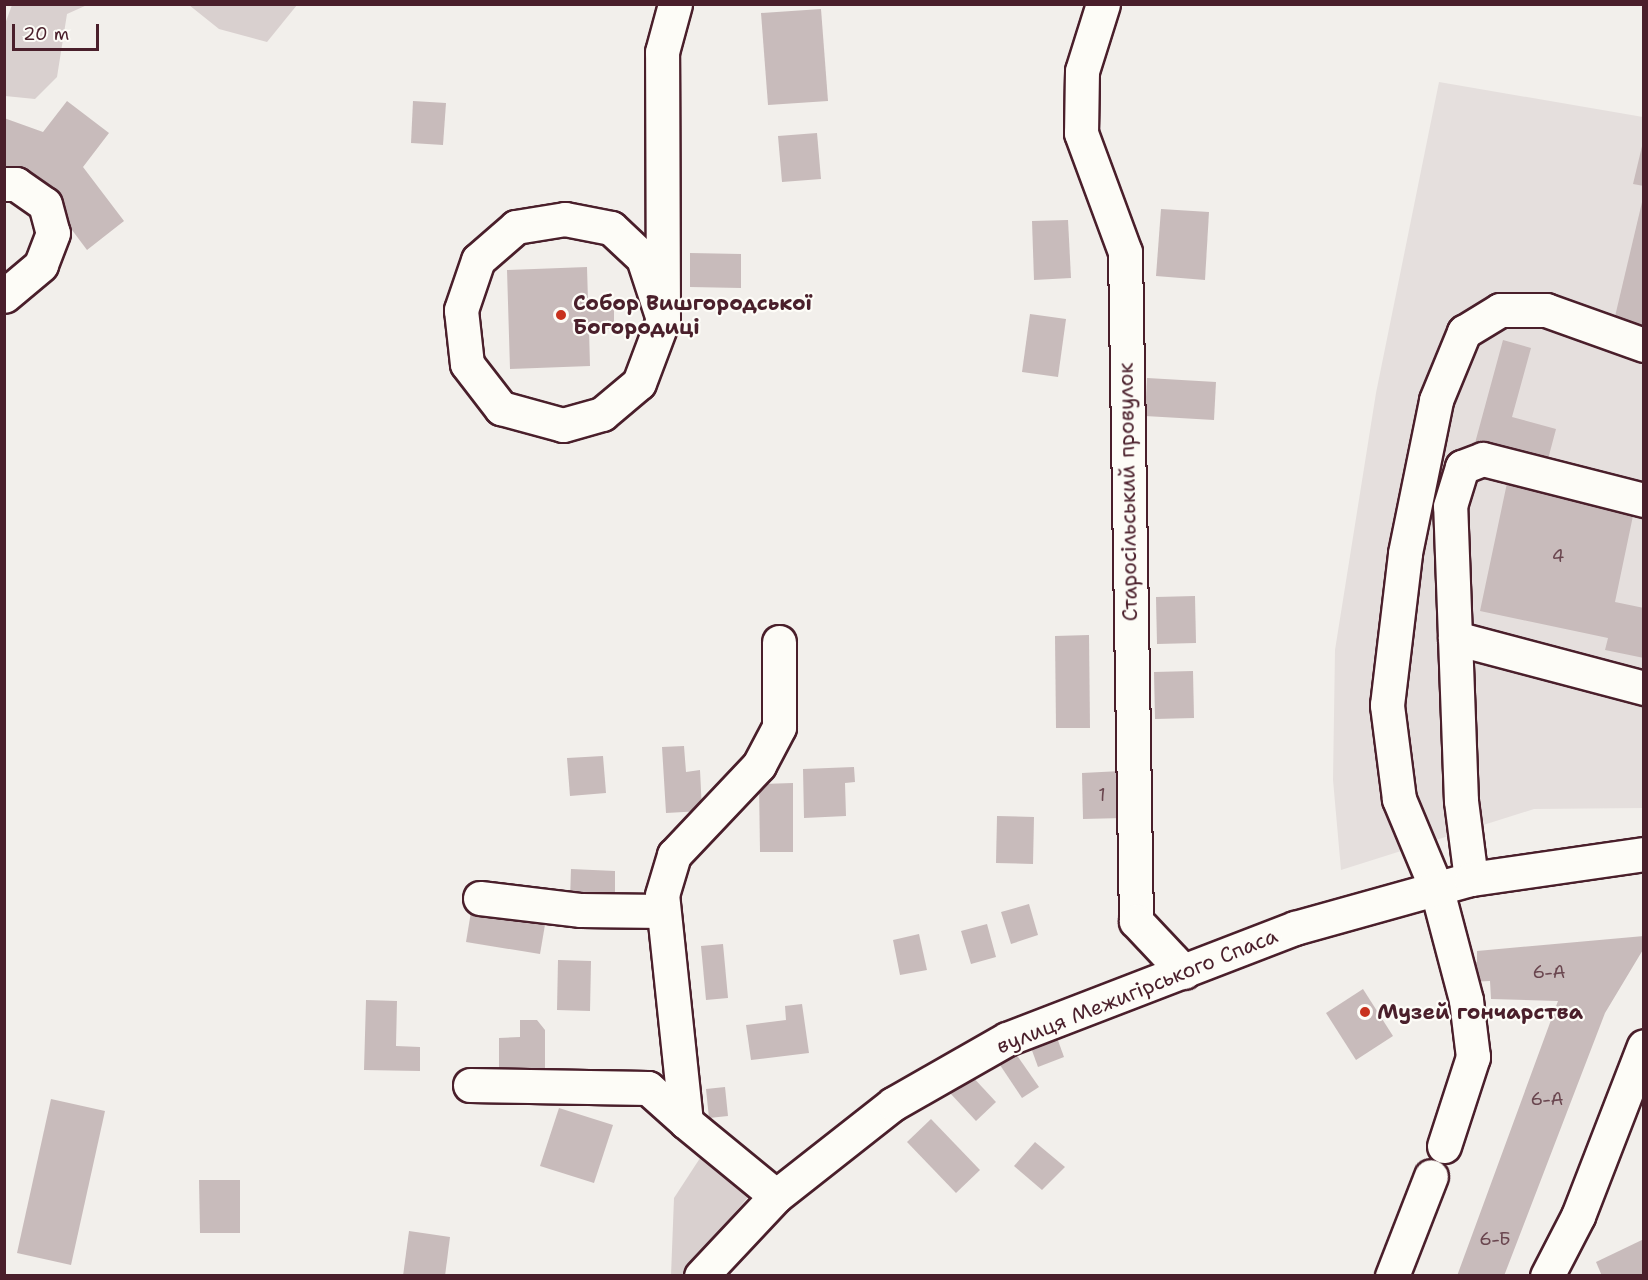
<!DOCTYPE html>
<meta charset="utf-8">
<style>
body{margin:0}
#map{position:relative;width:1648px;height:1280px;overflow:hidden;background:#f2efeb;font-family:"Shantell Sans",sans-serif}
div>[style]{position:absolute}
.built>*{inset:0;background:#e5dfdd}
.green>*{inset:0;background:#d9d0cf}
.building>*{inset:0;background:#c8bbbb}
.roads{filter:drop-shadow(2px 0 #4a1f2b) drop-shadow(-2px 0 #4a1f2b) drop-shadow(0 2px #4a1f2b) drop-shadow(0 -2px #4a1f2b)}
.minor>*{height:33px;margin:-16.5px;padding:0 16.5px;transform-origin:16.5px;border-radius:16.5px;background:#fdfcf7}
.dots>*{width:16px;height:16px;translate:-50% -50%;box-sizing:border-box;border:3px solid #fdfcf7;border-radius:50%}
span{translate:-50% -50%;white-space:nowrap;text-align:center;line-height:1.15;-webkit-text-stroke:4.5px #fdfcf7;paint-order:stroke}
.number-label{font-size:18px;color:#6a464f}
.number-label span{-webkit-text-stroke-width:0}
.poi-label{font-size:21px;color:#4a1f2b;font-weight:700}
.left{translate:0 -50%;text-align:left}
.street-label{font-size:21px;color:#4a1f2b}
.frame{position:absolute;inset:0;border:6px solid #4a1f2b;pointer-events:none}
.scale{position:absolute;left:12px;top:24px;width:87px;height:27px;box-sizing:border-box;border:3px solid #4a1f2b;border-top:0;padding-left:8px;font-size:18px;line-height:21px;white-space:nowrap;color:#4a1f2b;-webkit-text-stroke:4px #fdfcf7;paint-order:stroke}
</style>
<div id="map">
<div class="built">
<i style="clip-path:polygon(1439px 82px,1643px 117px,1643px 808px,1534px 809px,1341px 870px,1333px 780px,1335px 650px,1376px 393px)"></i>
</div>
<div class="green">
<i style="clip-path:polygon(12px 5px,87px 5px,67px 14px,57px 77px,35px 99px,5px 96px,5px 24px)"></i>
<i style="clip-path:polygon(189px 5px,297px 5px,267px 42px,219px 29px)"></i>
<i style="clip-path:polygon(704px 1152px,754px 1190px,682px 1275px,671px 1276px,674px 1198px)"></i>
</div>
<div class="building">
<i style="clip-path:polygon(821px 9px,828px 101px,768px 105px,761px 13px)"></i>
<i style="clip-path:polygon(67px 101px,109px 133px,83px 167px,124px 221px,87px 250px,36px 182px,4px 171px,4px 118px,43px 132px)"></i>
<i style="clip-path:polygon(413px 101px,446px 103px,443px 145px,411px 143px)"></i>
<i style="clip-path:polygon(817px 133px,821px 179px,782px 182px,778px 136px)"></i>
<i style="clip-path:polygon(1643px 142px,1644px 142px,1644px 186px,1633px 184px)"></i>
<i style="clip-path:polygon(1643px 198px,1644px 198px,1644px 332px,1613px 325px)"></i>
<i style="clip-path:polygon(1161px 209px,1209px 212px,1205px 280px,1156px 276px)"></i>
<i style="clip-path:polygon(1068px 220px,1071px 278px,1034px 280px,1032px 221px)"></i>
<i style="clip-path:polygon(690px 253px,741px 254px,741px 288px,690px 287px)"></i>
<i style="clip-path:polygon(587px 267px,588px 301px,614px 300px,614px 329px,589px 329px,590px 366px,510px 369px,507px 270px)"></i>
<i style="clip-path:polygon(1030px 314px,1066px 319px,1058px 377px,1022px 372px)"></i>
<i style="clip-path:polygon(1503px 340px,1531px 348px,1512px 417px,1556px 429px,1547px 463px,1475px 443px)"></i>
<i style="clip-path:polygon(1147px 378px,1216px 382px,1214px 420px,1145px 416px)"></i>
<i style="clip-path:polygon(1507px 483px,1634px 511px,1615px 602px,1644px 608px,1644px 658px,1605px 650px,1608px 638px,1480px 611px)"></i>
<i style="clip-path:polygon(1195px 596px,1196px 643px,1157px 644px,1156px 597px)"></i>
<i style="clip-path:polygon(1089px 635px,1090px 728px,1056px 728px,1055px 636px)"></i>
<i style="clip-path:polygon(1193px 671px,1194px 718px,1155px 719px,1154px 672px)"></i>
<i style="clip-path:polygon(684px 746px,686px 772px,700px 770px,702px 811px,666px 813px,662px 747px)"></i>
<i style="clip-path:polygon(603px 756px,606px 793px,570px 796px,567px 758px)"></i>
<i style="clip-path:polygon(854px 767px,855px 782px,845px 783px,846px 816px,804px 818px,803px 769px)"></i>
<i style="clip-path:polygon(1121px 771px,1123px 818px,1083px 819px,1082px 773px)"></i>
<i style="clip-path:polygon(793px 783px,793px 852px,760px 852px,759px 784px)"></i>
<i style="clip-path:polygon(997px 816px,1034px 817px,1033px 864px,996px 863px)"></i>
<i style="clip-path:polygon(571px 869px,615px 871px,615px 902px,570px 900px)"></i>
<i style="clip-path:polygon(473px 900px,547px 913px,540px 954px,466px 942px)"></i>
<i style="clip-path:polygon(1029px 904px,1038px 935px,1011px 944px,1001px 912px)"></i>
<i style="clip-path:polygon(987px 924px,996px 957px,971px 964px,961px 931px)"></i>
<i style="clip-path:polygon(919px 934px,927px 970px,900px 975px,893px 940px)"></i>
<i style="clip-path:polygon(1644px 936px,1644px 948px,1605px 1013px,1504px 1276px,1457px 1276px,1558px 1001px,1491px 999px,1490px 981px,1470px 982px,1469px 963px,1477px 962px,1477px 951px)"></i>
<i style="clip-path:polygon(723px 944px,728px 998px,706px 1000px,701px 946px)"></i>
<i style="clip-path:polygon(558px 960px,591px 961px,590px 1011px,557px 1010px)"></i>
<i style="clip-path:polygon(1363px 989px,1393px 1036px,1356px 1060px,1326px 1013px)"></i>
<i style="clip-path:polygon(366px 1000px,397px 1001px,396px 1046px,420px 1047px,420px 1071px,364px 1070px)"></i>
<i style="clip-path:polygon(802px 1004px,809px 1053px,751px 1060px,746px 1025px,786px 1020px,785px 1006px)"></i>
<i style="clip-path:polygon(520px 1020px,537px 1020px,545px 1030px,545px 1071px,499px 1071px,499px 1038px,520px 1037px)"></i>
<i style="clip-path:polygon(1056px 1035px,1064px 1057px,1038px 1067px,1030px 1045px)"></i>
<i style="clip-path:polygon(1014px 1051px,1039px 1087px,1022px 1098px,998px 1062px)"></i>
<i style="clip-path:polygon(970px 1074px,996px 1102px,976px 1121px,950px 1093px)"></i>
<i style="clip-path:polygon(725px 1087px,728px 1116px,709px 1118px,706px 1089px)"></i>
<i style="clip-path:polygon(51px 1099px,105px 1111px,71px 1265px,17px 1253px)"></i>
<i style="clip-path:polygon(559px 1108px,613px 1125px,594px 1183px,540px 1166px)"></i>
<i style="clip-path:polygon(931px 1119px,980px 1170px,956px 1193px,907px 1142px)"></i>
<i style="clip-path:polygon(1035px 1142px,1065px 1167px,1042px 1190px,1014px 1166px)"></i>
<i style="clip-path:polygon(199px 1180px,240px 1180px,240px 1233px,200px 1233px)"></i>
<i style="clip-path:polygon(409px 1231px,450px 1237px,445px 1276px,403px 1276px)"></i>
<i style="clip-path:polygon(1644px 1239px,1644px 1276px,1602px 1276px,1596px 1262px)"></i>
</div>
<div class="roads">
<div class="minor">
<i style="left:1103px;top:4px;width:70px;rotate:107.4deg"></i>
<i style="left:1082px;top:71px;width:62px;rotate:90.9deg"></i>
<i style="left:1081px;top:133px;width:127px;rotate:69.7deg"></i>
<i style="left:1125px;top:252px;width:669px;rotate:89.06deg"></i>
<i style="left:1136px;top:921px;width:70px;rotate:46.7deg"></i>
<i style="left:4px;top:184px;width:12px"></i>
<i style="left:16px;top:184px;width:35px;rotate:35deg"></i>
<i style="left:45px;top:204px;width:30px;rotate:75deg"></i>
<i style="left:53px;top:233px;width:34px;rotate:111deg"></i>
<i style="left:41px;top:265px;width:48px;rotate:140deg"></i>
<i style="left:663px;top:319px;width:64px;rotate:-108.2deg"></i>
<i style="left:643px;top:258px;width:44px;rotate:-136.8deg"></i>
<i style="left:611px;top:228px;width:47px;rotate:-168.9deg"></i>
<i style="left:565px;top:219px;width:50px;rotate:170.7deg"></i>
<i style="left:516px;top:227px;width:50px;rotate:139deg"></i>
<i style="left:478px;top:260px;width:53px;rotate:108.8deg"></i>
<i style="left:461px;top:310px;width:54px;rotate:83.7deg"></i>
<i style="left:467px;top:364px;width:56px;rotate:52.3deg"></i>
<i style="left:501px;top:408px;width:64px;rotate:15.3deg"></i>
<i style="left:563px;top:425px;width:41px;rotate:-15.8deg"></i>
<i style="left:602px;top:414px;width:48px;rotate:-40deg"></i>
<i style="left:639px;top:383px;width:68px;rotate:-69.4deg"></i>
<i style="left:663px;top:319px;width:267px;rotate:-90.2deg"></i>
<i style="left:662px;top:52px;width:50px;rotate:-74.8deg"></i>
<i style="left:1455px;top:638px;width:196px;rotate:14.8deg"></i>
<i style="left:1471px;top:879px;width:79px;rotate:-97.3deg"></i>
<i style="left:1461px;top:801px;width:295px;rotate:-92.1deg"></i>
<i style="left:1450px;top:506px;width:41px;rotate:-72.9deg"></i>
<i style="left:1462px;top:467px;width:22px;rotate:-21deg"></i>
<i style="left:1483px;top:459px;width:166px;rotate:14.3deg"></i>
<i style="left:480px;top:898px;width:102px;rotate:6.8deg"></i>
<i style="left:581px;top:910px;width:82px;rotate:0.7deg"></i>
<i style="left:470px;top:1085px;width:178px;rotate:1deg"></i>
<i style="left:648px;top:1088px;width:51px;rotate:41.8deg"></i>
<i style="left:1444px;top:1146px;width:94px;rotate:-72deg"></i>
<i style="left:1473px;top:1057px;width:57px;rotate:-97deg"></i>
<i style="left:1466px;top:1000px;width:114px;rotate:-104.8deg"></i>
<i style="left:1437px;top:890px;width:99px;rotate:-112.7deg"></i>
<i style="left:1399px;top:799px;width:95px;rotate:-97.3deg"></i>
<i style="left:1387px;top:705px;width:153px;rotate:-83.2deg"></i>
<i style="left:1405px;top:553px;width:156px;rotate:-78.5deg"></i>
<i style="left:1436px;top:400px;width:74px;rotate:-67.6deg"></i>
<i style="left:1464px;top:332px;width:42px;rotate:-31.4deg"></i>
<i style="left:1500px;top:310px;width:46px"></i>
<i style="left:1546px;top:310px;width:104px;rotate:19.7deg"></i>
<i style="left:776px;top:1196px;width:117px;rotate:-140.6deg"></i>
<i style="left:686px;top:1122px;width:228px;rotate:-96deg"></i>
<i style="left:662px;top:895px;width:42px;rotate:-73.3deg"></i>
<i style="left:674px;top:855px;width:124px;rotate:-46.6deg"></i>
<i style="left:759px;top:765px;width:43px;rotate:-62.2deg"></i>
<i style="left:779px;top:727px;width:85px;rotate:-90deg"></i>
<i style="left:701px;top:1276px;width:110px;rotate:-46.8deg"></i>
<i style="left:776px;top:1196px;width:149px;rotate:-38.2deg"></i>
<i style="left:893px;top:1104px;width:131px;rotate:-29.7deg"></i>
<i style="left:1007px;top:1039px;width:309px;rotate:-21.1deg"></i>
<i style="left:1295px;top:928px;width:183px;rotate:-15.6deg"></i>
<i style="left:1471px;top:879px;width:175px;rotate:-8.2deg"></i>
<i style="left:1392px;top:1276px;width:107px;rotate:-68.7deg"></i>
<i style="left:1547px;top:1276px;width:68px;rotate:-62.7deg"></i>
<i style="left:1578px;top:1216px;width:182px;rotate:-68.8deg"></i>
</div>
</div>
<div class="dots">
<i style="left:561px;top:315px;background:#c8321e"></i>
<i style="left:1365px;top:1012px;background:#c8321e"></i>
</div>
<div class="number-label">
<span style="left:1558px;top:556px">4</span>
<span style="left:1102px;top:795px">1</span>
<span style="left:1549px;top:972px">6-А</span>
<span style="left:1547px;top:1099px">6-А</span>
<span style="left:1495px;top:1239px">6-Б</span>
</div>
<div class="poi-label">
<span class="left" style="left:573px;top:315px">Собор Вишгородської<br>Богородиці</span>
<span class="left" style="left:1377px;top:1012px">Музей гончарства</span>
</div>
<div class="street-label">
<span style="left:1128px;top:492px;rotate:-91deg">Старосільський провулок</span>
<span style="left:1137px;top:991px;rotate:-22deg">вулиця Межигірського Спаса</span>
</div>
<div class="frame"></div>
<div class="scale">20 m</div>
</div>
